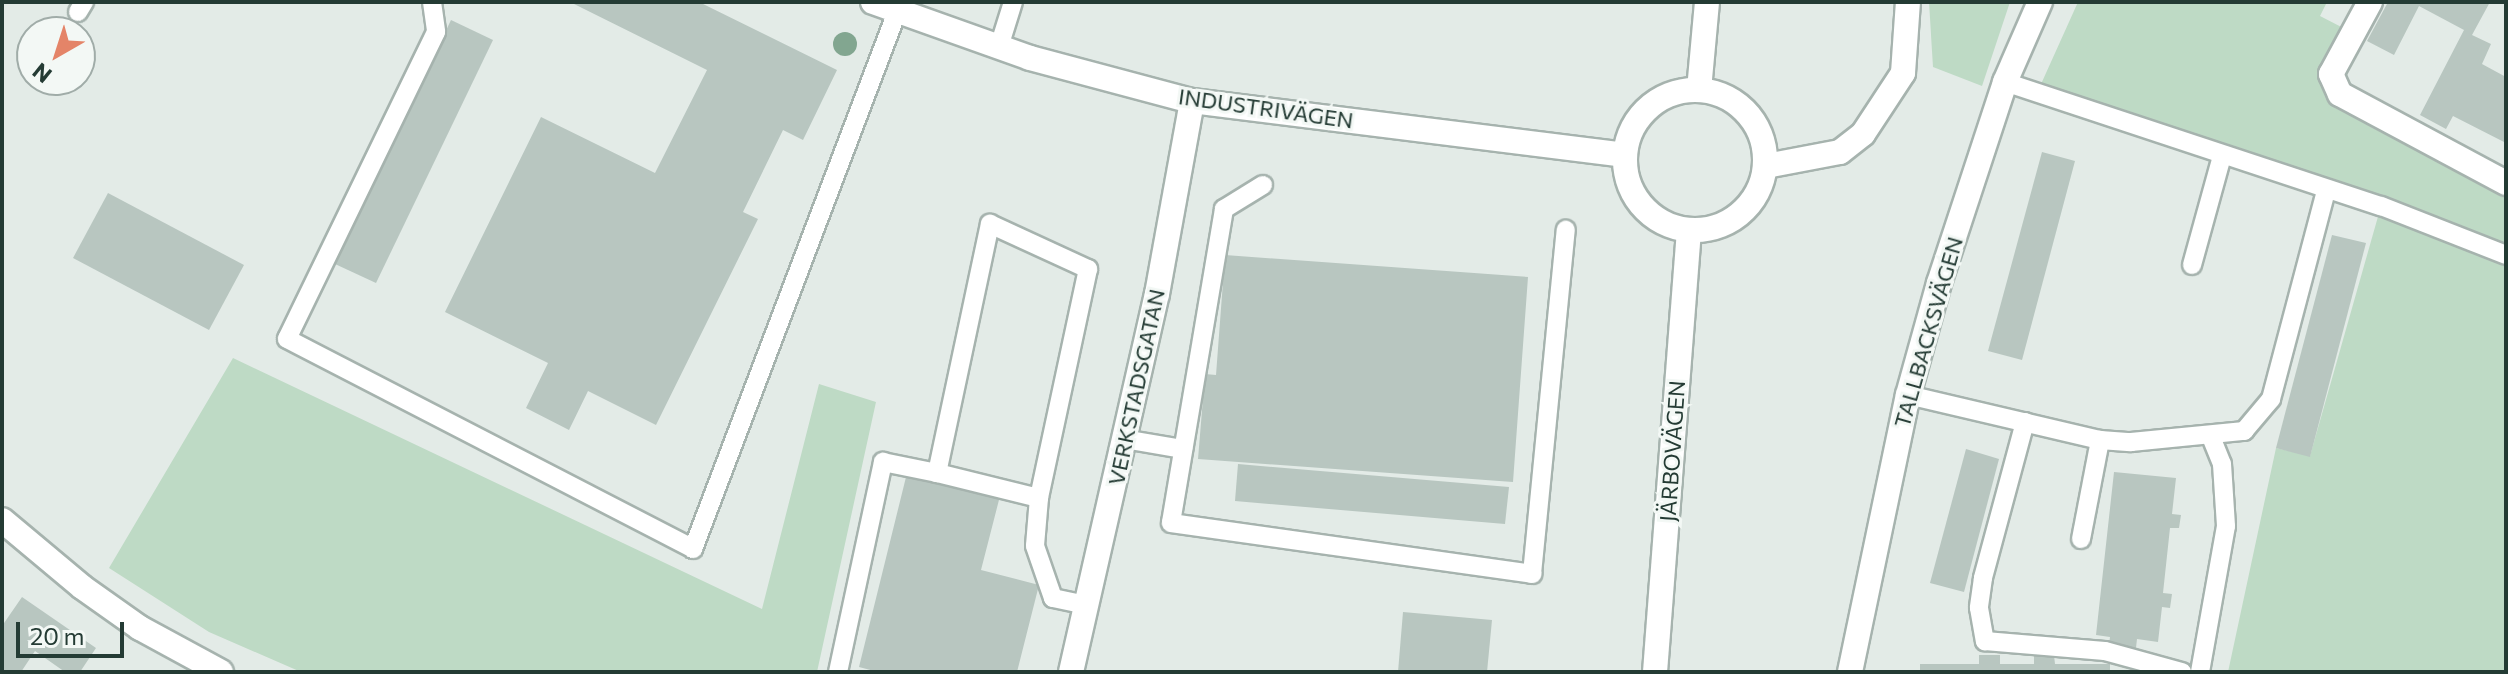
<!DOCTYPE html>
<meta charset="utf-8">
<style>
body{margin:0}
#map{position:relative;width:2508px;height:674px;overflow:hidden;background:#e3ebe7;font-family:Commissioner,sans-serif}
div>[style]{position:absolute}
.green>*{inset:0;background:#bedac5}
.building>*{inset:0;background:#b8c6c0}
.roads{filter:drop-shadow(2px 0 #a6b3ae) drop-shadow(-2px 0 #a6b3ae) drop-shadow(0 2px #a6b3ae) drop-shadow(0 -2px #a6b3ae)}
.lane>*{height:18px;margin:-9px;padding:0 9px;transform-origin:9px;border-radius:9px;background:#fff}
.street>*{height:24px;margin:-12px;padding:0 12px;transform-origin:12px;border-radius:12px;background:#fff}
.secondary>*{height:24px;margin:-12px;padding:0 12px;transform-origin:12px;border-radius:12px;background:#fff}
.secondary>.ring{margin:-12px;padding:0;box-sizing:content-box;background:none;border:24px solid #fff;border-radius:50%}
.trees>*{width:24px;height:24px;margin:-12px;border-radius:50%;background:#82a690}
span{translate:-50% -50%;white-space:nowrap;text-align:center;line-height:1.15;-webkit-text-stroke:6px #f3f8f5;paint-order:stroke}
.street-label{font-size:22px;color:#243b34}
.frame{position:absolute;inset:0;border:4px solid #243b34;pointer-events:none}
.north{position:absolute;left:16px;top:16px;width:80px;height:80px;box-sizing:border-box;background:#f3f8f5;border:2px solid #a0aca8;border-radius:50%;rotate:219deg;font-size:22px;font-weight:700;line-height:32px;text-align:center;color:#243b34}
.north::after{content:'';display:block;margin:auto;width:28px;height:36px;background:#e48468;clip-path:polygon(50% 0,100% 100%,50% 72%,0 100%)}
.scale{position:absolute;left:16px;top:622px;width:108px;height:36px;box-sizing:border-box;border:4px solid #243b34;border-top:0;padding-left:10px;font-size:24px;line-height:28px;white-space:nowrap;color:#243b34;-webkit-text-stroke:6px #f3f8f5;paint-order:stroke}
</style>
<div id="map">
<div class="green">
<i style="clip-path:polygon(1929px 2px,2010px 2px,1982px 86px,1933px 67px)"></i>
<i style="clip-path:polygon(2078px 2px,2327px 2px,2320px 16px,2353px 33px,2340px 94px,2506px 183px,2506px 671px,2228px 672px,2276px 448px,2310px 456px,2381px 206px,2037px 93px)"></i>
<i style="clip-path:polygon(233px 358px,762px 609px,819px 384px,876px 402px,817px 672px,301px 672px,209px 632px,109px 568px)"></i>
</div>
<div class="building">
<i style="clip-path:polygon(570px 2px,699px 2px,837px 70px,803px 140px,783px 130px,743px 212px,758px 219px,656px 425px,588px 391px,569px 430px,526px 408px,548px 363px,445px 312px,541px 117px,655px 173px,707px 70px)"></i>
<i style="clip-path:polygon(2388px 2px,2490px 2px,2472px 35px,2491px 44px,2482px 64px,2506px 77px,2506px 143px,2453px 116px,2446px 129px,2420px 115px,2464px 30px,2419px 6px,2394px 55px,2367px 41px)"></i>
<i style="clip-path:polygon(451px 20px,493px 40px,376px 283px,335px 264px)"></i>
<i style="clip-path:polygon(2042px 152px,2075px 161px,2022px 360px,1988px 351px)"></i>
<i style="clip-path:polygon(108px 193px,244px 265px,209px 330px,73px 258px)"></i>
<i style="clip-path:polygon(2332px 235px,2366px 243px,2310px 457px,2276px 448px)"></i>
<i style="clip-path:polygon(1225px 255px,1528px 277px,1513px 482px,1198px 459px,1205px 374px,1216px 375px)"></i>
<i style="clip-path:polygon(1966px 449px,1999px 459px,1964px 592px,1930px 583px)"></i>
<i style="clip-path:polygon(1238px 464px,1509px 487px,1505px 524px,1235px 501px)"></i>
<i style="clip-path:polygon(2114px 472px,2176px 478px,2172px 514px,2181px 515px,2179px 528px,2170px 528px,2163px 593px,2172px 594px,2170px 608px,2162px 607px,2158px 642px,2137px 639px,2136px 648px,2109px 645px,2110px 637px,2096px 635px)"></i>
<i style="clip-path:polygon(907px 473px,1000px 496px,981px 570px,1039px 585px,1017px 672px,878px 672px,859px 667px)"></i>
<i style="clip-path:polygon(22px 597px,96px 648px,80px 672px,65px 672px,35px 651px,21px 672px,2px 672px,2px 626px)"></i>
<i style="clip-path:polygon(1403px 612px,1492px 620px,1487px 672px,1398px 672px)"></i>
<i style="clip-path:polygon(1979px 655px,2000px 655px,2000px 664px,2034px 664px,2034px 655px,2054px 655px,2055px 664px,2110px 664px,2110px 672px,1920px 672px,1920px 664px,1979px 664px)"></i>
</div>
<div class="roads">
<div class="lane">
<i style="left:432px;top:2px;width:30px;rotate:82deg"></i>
<i style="left:436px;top:32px;width:341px;rotate:115.9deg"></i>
<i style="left:287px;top:339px;width:457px;rotate:27.3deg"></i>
<i style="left:693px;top:549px;width:574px;rotate:-69.2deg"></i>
<i style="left:78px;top:12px;width:12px;rotate:-59deg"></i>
<i style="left:999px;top:47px;width:47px;rotate:-72.7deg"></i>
<i style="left:2005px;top:82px;width:396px;rotate:18.3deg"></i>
<i style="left:2381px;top:206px;width:134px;rotate:21.4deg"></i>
<i style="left:1263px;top:185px;width:46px;rotate:148.4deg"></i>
<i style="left:1224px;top:209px;width:318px;rotate:99.6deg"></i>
<i style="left:1171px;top:523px;width:365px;rotate:8deg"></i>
<i style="left:1532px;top:574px;width:346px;rotate:-84.4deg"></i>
<i style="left:2192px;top:265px;width:113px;rotate:-74.6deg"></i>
<i style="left:1908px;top:395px;width:197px;rotate:13.2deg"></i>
<i style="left:2100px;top:440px;width:31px;rotate:4deg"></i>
<i style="left:2131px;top:442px;width:114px;rotate:-5.6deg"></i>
<i style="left:2244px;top:431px;width:42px;rotate:-49.8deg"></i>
<i style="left:2271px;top:399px;width:215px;rotate:-75.2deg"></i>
<i style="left:2025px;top:422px;width:162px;rotate:105.1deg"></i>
<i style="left:1983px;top:578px;width:30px;rotate:98deg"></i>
<i style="left:1979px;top:608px;width:34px;rotate:80deg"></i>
<i style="left:1985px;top:641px;width:120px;rotate:4.8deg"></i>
<i style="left:2105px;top:651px;width:80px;rotate:15.3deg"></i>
<i style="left:1124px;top:439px;width:60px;rotate:9.6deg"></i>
<i style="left:937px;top:473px;width:105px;rotate:13.8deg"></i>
<i style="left:2081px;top:539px;width:101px;rotate:-79.1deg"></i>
<i style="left:838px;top:672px;width:215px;rotate:-77.9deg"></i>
<i style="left:883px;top:462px;width:55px;rotate:11.5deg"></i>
<i style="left:937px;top:473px;width:255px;rotate:-78deg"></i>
<i style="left:990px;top:224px;width:108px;rotate:24.7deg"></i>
<i style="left:1088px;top:269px;width:234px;rotate:102.1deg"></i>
<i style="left:1039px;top:498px;width:48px;rotate:94.8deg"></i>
<i style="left:1035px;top:546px;width:55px;rotate:70.9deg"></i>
<i style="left:1053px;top:598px;width:34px;rotate:12deg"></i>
<i style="left:2200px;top:672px;width:148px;rotate:-79.9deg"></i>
<i style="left:2226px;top:526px;width:62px;rotate:-93.7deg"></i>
<i style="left:2222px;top:464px;width:29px;rotate:-112deg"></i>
</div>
<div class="street">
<i style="left:873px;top:2px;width:167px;rotate:19.6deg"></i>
<i style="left:1030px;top:58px;width:168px;rotate:14.9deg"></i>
<i style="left:1192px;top:101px;width:435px;rotate:7.1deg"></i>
<i style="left:2370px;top:2px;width:82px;rotate:118.4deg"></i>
<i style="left:2331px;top:74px;width:22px;rotate:66deg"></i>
<i style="left:2340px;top:94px;width:188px;rotate:28.2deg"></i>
<i style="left:1766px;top:166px;width:75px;rotate:-10.7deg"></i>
<i style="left:1840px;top:152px;width:29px;rotate:-38deg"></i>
<i style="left:1863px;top:134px;width:73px;rotate:-56.7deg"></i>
<i style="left:1903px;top:73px;width:71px;rotate:-86deg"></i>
<i style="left:2px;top:520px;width:104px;rotate:39.9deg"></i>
<i style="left:82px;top:587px;width:71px;rotate:35.3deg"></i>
<i style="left:140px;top:628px;width:92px;rotate:28.5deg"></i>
<i style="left:1071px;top:672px;width:388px;rotate:-77.2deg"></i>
<i style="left:1157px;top:294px;width:196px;rotate:-79.7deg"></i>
<i style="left:1850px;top:672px;width:283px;rotate:-78.2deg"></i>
<i style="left:1908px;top:395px;width:116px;rotate:-74.5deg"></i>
<i style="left:1939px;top:283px;width:212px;rotate:-71.8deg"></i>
<i style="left:2005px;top:82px;width:87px;rotate:-66.4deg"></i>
</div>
<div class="secondary">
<i style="left:1699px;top:90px;width:88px;rotate:-84.8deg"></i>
<i class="ring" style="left:1625px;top:90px;width:116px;height:116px"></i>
<i style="left:1655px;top:672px;width:442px;rotate:-85.6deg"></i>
</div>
</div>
<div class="trees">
<i style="left:845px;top:44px"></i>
</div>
<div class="street-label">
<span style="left:1266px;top:108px;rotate:8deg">INDUSTRIVÄGEN</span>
<span style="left:1928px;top:332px;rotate:-74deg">TALLBACKSVÄGEN</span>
<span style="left:1136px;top:387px;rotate:-78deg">VERKSTADSGATAN</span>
<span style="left:1672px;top:451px;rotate:-86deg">JÄRBOVÄGEN</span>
</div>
<div class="frame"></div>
<div class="north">N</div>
<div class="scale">20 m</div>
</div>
